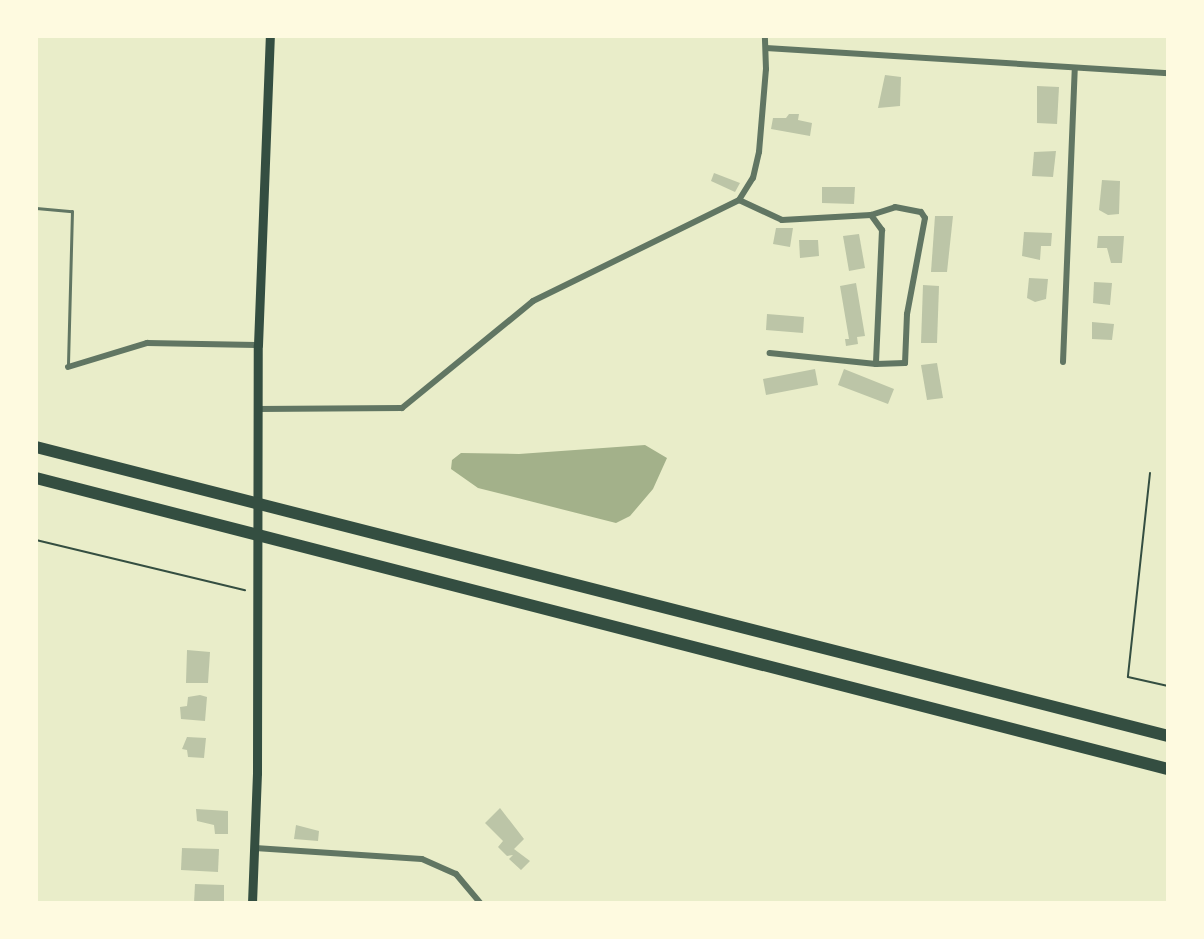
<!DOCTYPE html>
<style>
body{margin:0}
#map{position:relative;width:1204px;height:939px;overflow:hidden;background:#e9edc9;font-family:"DM Sans",sans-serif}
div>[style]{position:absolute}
.water>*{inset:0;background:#a3b18a}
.building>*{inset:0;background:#bcc5a7}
.path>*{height:2px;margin:-1px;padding:0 1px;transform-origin:1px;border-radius:1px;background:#344e41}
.service>*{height:3px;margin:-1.5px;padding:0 1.5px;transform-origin:1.5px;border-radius:1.5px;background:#617663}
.minor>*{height:6px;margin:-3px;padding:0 3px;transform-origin:3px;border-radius:3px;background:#617663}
.secondary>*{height:9px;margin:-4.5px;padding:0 4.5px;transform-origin:4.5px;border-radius:4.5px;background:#344e41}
.motorway>*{height:12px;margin:-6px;padding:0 6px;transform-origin:6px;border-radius:6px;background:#344e41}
span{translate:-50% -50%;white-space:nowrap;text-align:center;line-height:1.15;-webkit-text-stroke:8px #fefae0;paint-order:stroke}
.frame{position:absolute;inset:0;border:38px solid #fefae0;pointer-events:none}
</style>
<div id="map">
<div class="water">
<i style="clip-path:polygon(645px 445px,667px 458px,653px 489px,630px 516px,616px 523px,478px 488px,451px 469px,452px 460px,461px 453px,519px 454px)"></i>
</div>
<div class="building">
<i style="clip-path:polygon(885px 75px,901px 77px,900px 106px,878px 108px)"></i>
<i style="clip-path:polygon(1037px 86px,1059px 87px,1057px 124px,1037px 123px)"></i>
<i style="clip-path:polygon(789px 114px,799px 114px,798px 120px,812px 123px,810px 136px,771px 129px,773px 118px,786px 118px)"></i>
<i style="clip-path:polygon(1056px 151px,1053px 177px,1032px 176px,1034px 152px)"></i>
<i style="clip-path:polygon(714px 173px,740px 183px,735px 192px,711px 181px)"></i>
<i style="clip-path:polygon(1102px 180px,1120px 181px,1119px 214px,1108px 215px,1099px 210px)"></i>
<i style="clip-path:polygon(822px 187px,855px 187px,854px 204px,822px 203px)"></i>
<i style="clip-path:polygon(935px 216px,953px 216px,947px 272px,931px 272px)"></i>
<i style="clip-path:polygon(776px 228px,793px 228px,790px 247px,773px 244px)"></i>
<i style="clip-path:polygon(1024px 232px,1052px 233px,1051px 246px,1041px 246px,1040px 260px,1022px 256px)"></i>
<i style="clip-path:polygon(859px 234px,865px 268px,849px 271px,843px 236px)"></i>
<i style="clip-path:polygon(1098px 236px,1124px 236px,1122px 263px,1111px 263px,1107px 248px,1097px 248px)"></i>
<i style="clip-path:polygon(799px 240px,818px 240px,819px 256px,800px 258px)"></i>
<i style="clip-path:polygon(1029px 278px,1048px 279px,1046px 299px,1035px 302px,1027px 298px)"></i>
<i style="clip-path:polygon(1094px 282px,1112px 283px,1110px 305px,1093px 303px)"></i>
<i style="clip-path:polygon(856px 283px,865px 336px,857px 337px,858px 344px,846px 346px,845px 339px,849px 339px,840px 286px)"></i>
<i style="clip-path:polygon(923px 285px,939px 286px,937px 343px,921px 343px)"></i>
<i style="clip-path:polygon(767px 314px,804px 317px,803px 333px,766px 330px)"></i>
<i style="clip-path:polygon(1092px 322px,1114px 324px,1112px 340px,1092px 339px)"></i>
<i style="clip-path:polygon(937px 363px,943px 398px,927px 400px,921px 365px)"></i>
<i style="clip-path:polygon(815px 369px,818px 385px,766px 395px,763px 379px)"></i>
<i style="clip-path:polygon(844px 369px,894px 389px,888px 404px,838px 385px)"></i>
<i style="clip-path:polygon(187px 650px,210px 652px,208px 683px,186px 683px)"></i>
<i style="clip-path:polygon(200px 695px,207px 697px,205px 721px,181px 719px,180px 707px,187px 706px,188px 697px)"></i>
<i style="clip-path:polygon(187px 737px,206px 738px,204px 758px,188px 757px,187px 750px,182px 749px)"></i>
<i style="clip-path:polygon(500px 808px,524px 839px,514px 849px,530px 861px,521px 870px,509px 859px,513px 855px,507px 856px,498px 847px,503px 841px,485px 823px)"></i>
<i style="clip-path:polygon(196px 809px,228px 811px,228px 834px,215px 834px,214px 825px,197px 821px)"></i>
<i style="clip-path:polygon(296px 825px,319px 831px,318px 841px,294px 839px)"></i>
<i style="clip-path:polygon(182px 848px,219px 849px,218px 872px,181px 870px)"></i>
<i style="clip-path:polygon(195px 884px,224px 885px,224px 902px,194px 903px)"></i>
</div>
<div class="path">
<i style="left:1150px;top:473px;width:205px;rotate:96.2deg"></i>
<i style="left:1128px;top:677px;width:41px;rotate:12.7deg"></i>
<i style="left:36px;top:540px;width:215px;rotate:13.5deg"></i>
</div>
<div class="service">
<i style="left:36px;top:208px;width:36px;rotate:5deg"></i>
<i style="left:72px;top:211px;width:156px;rotate:91.5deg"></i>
</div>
<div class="minor">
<i style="left:766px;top:48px;width:403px;rotate:3.6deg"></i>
<i style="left:739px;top:200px;width:47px;rotate:24.9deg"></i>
<i style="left:782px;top:220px;width:89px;rotate:-3.2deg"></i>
<i style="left:871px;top:215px;width:19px;rotate:54deg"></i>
<i style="left:882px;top:230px;width:134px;rotate:92.6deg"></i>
<i style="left:876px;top:364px;width:107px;rotate:-174.1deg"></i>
<i style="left:871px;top:215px;width:25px;rotate:-18deg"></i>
<i style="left:895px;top:207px;width:26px;rotate:11deg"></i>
<i style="left:921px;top:212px;width:7px;rotate:56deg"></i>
<i style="left:925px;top:218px;width:98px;rotate:100.6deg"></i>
<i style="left:907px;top:314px;width:49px;rotate:92.3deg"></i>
<i style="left:905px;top:363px;width:29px;rotate:178deg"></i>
<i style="left:1063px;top:362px;width:293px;rotate:-87.7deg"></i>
<i style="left:68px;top:367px;width:83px;rotate:-16.9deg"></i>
<i style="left:147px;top:343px;width:111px;rotate:1deg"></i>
<i style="left:258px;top:409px;width:144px;rotate:-0.4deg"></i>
<i style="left:402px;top:408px;width:169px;rotate:-39.2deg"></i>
<i style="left:533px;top:301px;width:229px;rotate:-26.1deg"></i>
<i style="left:739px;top:200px;width:26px;rotate:-58deg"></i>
<i style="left:753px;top:178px;width:27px;rotate:-77deg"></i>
<i style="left:759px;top:152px;width:83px;rotate:-85.2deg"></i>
<i style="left:766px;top:69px;width:33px;rotate:-92deg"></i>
<i style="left:255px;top:848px;width:167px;rotate:3.8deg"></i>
<i style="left:422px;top:859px;width:37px;rotate:24deg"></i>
<i style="left:456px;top:874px;width:38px;rotate:50deg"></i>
</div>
<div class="secondary">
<i style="left:252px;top:903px;width:130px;rotate:-87.8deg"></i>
<i style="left:257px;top:773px;width:428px;rotate:-89.9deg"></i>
<i style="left:258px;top:345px;width:309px;rotate:-87.8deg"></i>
</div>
<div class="motorway">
<i style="left:36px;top:447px;width:1168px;rotate:14.32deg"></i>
<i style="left:36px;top:478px;width:1169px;rotate:14.42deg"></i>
</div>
<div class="frame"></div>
</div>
